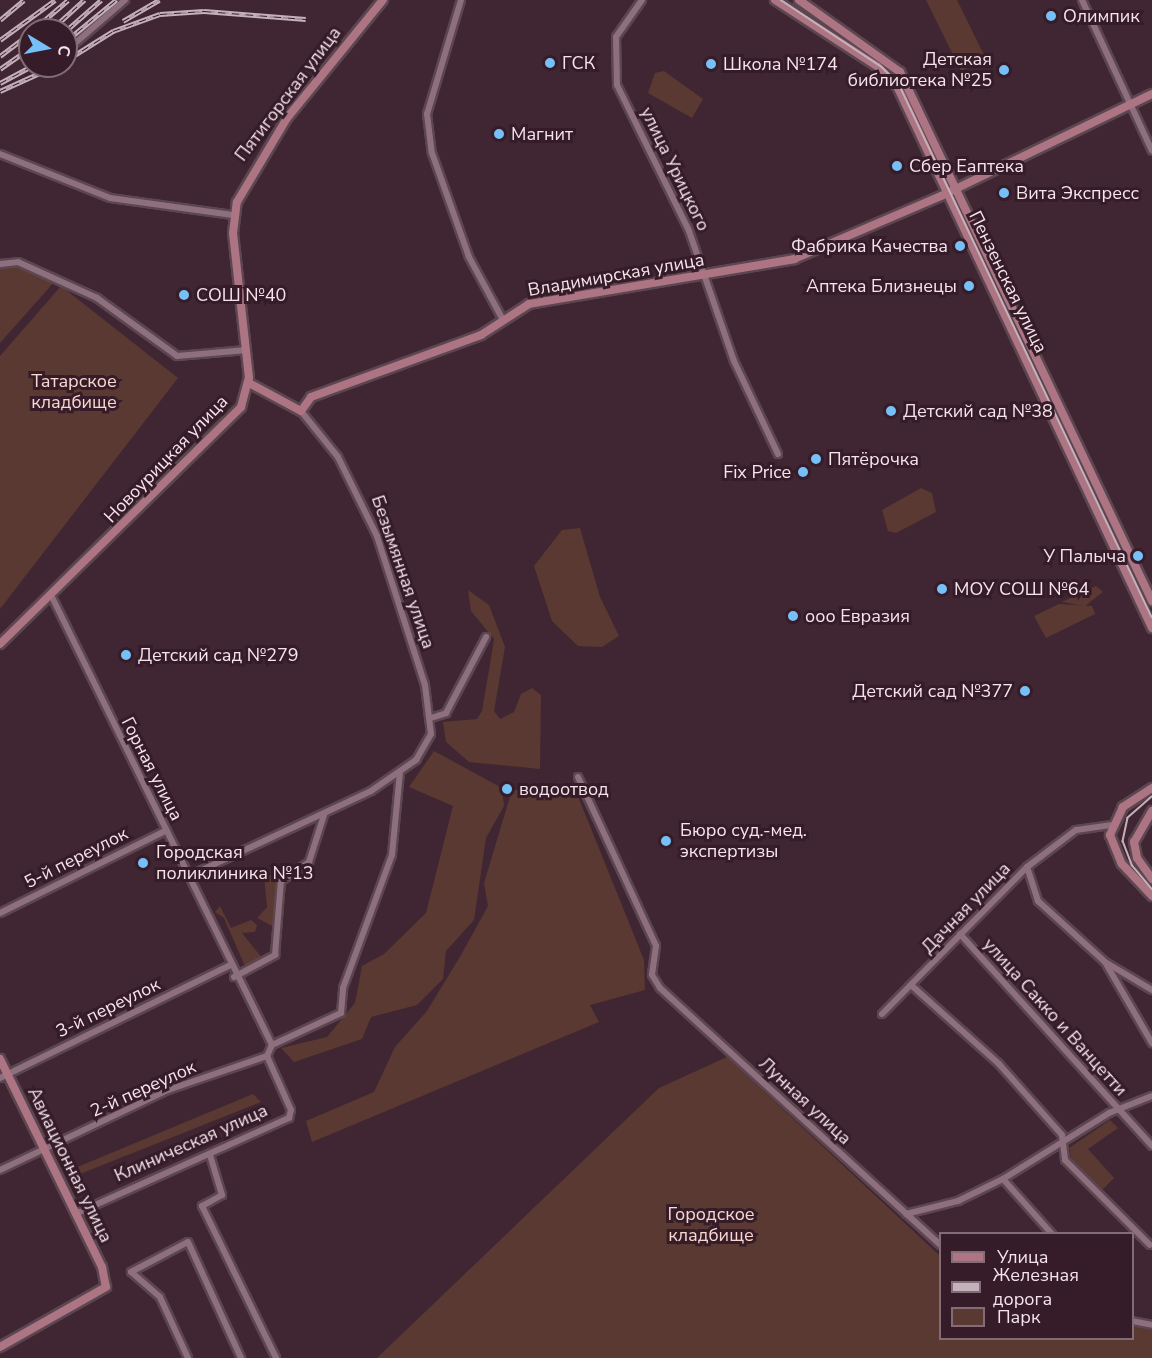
<!DOCTYPE html>
<meta charset="utf-8">
<style>
body{margin:0}
#map{position:relative;width:1152px;height:1358px;overflow:hidden;background:#402632;font-family:"Nunito Sans",sans-serif}
div>[style]{position:absolute}
.green>*{inset:0;background:#5a3932}
.roads{filter:drop-shadow(2px 0 #5c4650) drop-shadow(-2px 0 #5c4650) drop-shadow(0 2px #5c4650) drop-shadow(0 -2px #5c4650)}
.street>*{height:6px;margin:-3px;padding:0 3px;transform-origin:3px;border-radius:3px;background:#8e6f7d}
.secondary>*{height:8px;margin:-4px;padding:0 4px;transform-origin:4px;border-radius:4px;background:#ad7584}
.tram>*{height:1.5px;margin:-0.75px;padding:0 0.75px;transform-origin:0.75px;border-radius:0.75px;background:#c5b1b9}
.rail>*{height:4.5px;margin-top:-2.25px;transform-origin:0;background:repeating-linear-gradient(90deg,#351c28 0 7px,#c5b1b9 0 14px);box-sizing:border-box;border-block:2px solid #c5b1b9}
.dots>*{width:16px;height:16px;translate:-50% -50%;box-sizing:border-box;border:3px solid #351c28;border-radius:50%}
span{translate:-50% -50%;white-space:nowrap;text-align:center;line-height:1.15;-webkit-text-stroke:6px #351c28;paint-order:stroke}
.poi-label{font-size:18px;color:#f6e4eb}
.left{translate:0 -50%;text-align:left}
.right{translate:-100% -50%;text-align:right}
.street-label{font-size:18px;color:#f6e4eb}
.park-label{font-size:18px;color:#f9d8d0}
.legend{position:absolute;left:939px;top:1232px;width:195px;height:108px;box-sizing:border-box;background:#351c28;border:2px solid #826c76;margin:0;padding:8px 10px;list-style:none;font-size:18px;color:#f6e4eb}
.legend li{display:flex;align-items:center;gap:12px;height:30px}
.legend b{width:30px;border:2px solid #826c76}
.north{position:absolute;left:18px;top:18px;width:60px;height:60px;box-sizing:border-box;background:#351c28;border:2px solid #826c76;border-radius:50%;rotate:100deg;font-size:16px;font-weight:700;line-height:24px;text-align:center;color:#f6e4eb}
.north::after{content:'';display:block;margin:auto;width:21px;height:27px;background:#76c0f7;clip-path:polygon(50% 0,100% 100%,50% 72%,0 100%)}
</style>
<div id="map">
<div class="green">
<i style="clip-path:polygon(926px 0,957px 0,986px 59px,961px 71px)"></i>
<i style="clip-path:polygon(664px 71px,703px 99px,692px 118px,648px 93px,655px 73px)"></i>
<i style="clip-path:polygon(11px 265px,56px 280px,0 343px,0 268px)"></i>
<i style="clip-path:polygon(61px 286px,178px 378px,0 609px,0 356px)"></i>
<i style="clip-path:polygon(921px 488px,932px 493px,936px 512px,896px 533px,888px 531px,882px 510px)"></i>
<i style="clip-path:polygon(580px 528px,600px 597px,619px 636px,602px 647px,578px 646px,552px 621px,534px 566px,562px 530px)"></i>
<i style="clip-path:polygon(1096px 586px,1103px 592px,1085px 606px,1062px 602px)"></i>
<i style="clip-path:polygon(468px 590px,489px 605px,505px 647px,494px 711px,500px 719px,514px 712px,521px 694px,532px 688px,541px 695px,540px 769px,469px 762px,446px 742px,443px 722px,477px 719px,482px 711px,490px 664px,494px 639px,471px 611px)"></i>
<i style="clip-path:polygon(1059px 604px,1092px 606px,1095px 614px,1046px 638px,1034px 616px)"></i>
<i style="clip-path:polygon(434px 751px,502px 788px,504px 806px,486px 838px,474px 920px,446px 951px,443px 979px,417px 1005px,371px 1017px,362px 1039px,294px 1062px,281px 1048px,327px 1037px,355px 1003px,362px 966px,384px 954px,426px 913px,453px 806px,409px 787px)"></i>
<i style="clip-path:polygon(575px 789px,644px 960px,645px 990px,590px 1005px,599px 1022px,312px 1142px,306px 1121px,374px 1092px,395px 1047px,427px 1011px,461px 955px,488px 906px,484px 883px,512px 790px)"></i>
<i style="clip-path:polygon(271px 875px,280px 893px,276px 928px,257px 918px,267px 907px,264px 876px)"></i>
<i style="clip-path:polygon(220px 906px,231px 928px,251px 920px,257px 925px,255px 932px,242px 933px,262px 958px,248px 973px,224px 918px,215px 912px)"></i>
<i style="clip-path:polygon(727px 1057px,940px 1256px,940px 1338px,1132px 1338px,1133px 1326px,1152px 1330px,1152px 1358px,377px 1358px,659px 1088px)"></i>
<i style="clip-path:polygon(253px 1094px,261px 1102px,80px 1174px,75px 1168px)"></i>
<i style="clip-path:polygon(1110px 1120px,1118px 1128px,1088px 1149px,1114px 1178px,1102px 1190px,1071px 1158px,1069px 1148px)"></i>
</div>
<div class="roads">
<div class="street">
<i style="left:461px;top:0;width:119px;rotate:106.6deg"></i>
<i style="left:427px;top:114px;width:39px;rotate:83deg"></i>
<i style="left:432px;top:153px;width:110px;rotate:70.4deg"></i>
<i style="left:469px;top:257px;width:72px;rotate:61.6deg"></i>
<i style="left:642px;top:0;width:45px;rotate:125.1deg"></i>
<i style="left:616px;top:37px;width:48px;rotate:88.8deg"></i>
<i style="left:617px;top:85px;width:163px;rotate:63.7deg"></i>
<i style="left:689px;top:231px;width:138px;rotate:70.9deg"></i>
<i style="left:734px;top:361px;width:103px;rotate:64.7deg"></i>
<i style="left:1082px;top:0;width:166px;rotate:65.1deg"></i>
<i style="left:66px;top:51px;width:78px;rotate:-40.8deg"></i>
<i style="left:0;top:154px;width:118px;rotate:21.8deg"></i>
<i style="left:110px;top:198px;width:124px;rotate:7.9deg"></i>
<i style="left:0;top:264px;width:18px;rotate:-6deg"></i>
<i style="left:18px;top:262px;width:87px;rotate:24.5deg"></i>
<i style="left:97px;top:298px;width:99px;rotate:35.9deg"></i>
<i style="left:177px;top:356px;width:70px;rotate:-4.9deg"></i>
<i style="left:51px;top:595px;width:501px;rotate:63.84deg"></i>
<i style="left:431px;top:718px;width:16px;rotate:-18deg"></i>
<i style="left:446px;top:713px;width:86px;rotate:-62.2deg"></i>
<i style="left:578px;top:777px;width:186px;rotate:65.2deg"></i>
<i style="left:656px;top:946px;width:29px;rotate:98deg"></i>
<i style="left:652px;top:975px;width:15px;rotate:58deg"></i>
<i style="left:660px;top:988px;width:380px;rotate:42.5deg"></i>
<i style="left:1027px;top:867px;width:36px;rotate:72deg"></i>
<i style="left:1038px;top:901px;width:91px;rotate:42.3deg"></i>
<i style="left:1105px;top:962px;width:94px;rotate:59.9deg"></i>
<i style="left:189px;top:876px;width:201px;rotate:-25deg"></i>
<i style="left:371px;top:791px;width:55px;rotate:-34.6deg"></i>
<i style="left:416px;top:760px;width:30px;rotate:-60deg"></i>
<i style="left:431px;top:734px;width:49px;rotate:-97deg"></i>
<i style="left:425px;top:685px;width:157px;rotate:-107.9deg"></i>
<i style="left:377px;top:536px;width:88px;rotate:-116.3deg"></i>
<i style="left:338px;top:457px;width:59px;rotate:-128.8deg"></i>
<i style="left:0;top:913px;width:186px;rotate:-26.4deg"></i>
<i style="left:960px;top:934px;width:286px;rotate:47.8deg"></i>
<i style="left:1105px;top:962px;width:55px;rotate:30.8deg"></i>
<i style="left:234px;top:977px;width:47px;rotate:-28.2deg"></i>
<i style="left:275px;top:955px;width:74px;rotate:-85.4deg"></i>
<i style="left:281px;top:881px;width:34px;rotate:-34deg"></i>
<i style="left:309px;top:862px;width:49px;rotate:-72.3deg"></i>
<i style="left:911px;top:985px;width:118px;rotate:41.9deg"></i>
<i style="left:999px;top:1064px;width:95px;rotate:48.4deg"></i>
<i style="left:1062px;top:1135px;width:25px;rotate:83deg"></i>
<i style="left:1065px;top:1160px;width:120px;rotate:45deg"></i>
<i style="left:882px;top:1014px;width:206px;rotate:-45.4deg"></i>
<i style="left:1027px;top:867px;width:61px;rotate:-37.1deg"></i>
<i style="left:1076px;top:830px;width:35px;rotate:-8deg"></i>
<i style="left:272px;top:1045px;width:76px;rotate:-24.9deg"></i>
<i style="left:341px;top:1013px;width:25px;rotate:-85deg"></i>
<i style="left:343px;top:988px;width:142px;rotate:-69.8deg"></i>
<i style="left:392px;top:855px;width:83px;rotate:-84.5deg"></i>
<i style="left:0;top:1078px;width:255px;rotate:-26.1deg"></i>
<i style="left:210px;top:1155px;width:42px;rotate:73.3deg"></i>
<i style="left:222px;top:1195px;width:23px;rotate:151deg"></i>
<i style="left:202px;top:1206px;width:169px;rotate:64deg"></i>
<i style="left:0;top:1170px;width:186px;rotate:-25.5deg"></i>
<i style="left:168px;top:1090px;width:105px;rotate:-19deg"></i>
<i style="left:1003px;top:1179px;width:74px;rotate:48.3deg"></i>
<i style="left:75px;top:1214px;width:235px;rotate:-24.2deg"></i>
<i style="left:289px;top:1118px;width:8px;rotate:-76deg"></i>
<i style="left:291px;top:1110px;width:59px;rotate:-114deg"></i>
<i style="left:267px;top:1056px;width:12px;rotate:-66deg"></i>
<i style="left:906px;top:1214px;width:54px;rotate:-14deg"></i>
<i style="left:958px;top:1201px;width:50px;rotate:-26.1deg"></i>
<i style="left:1003px;top:1179px;width:125px;rotate:-31.9deg"></i>
<i style="left:1109px;top:1113px;width:46px;rotate:-21.6deg"></i>
<i style="left:1132px;top:1321px;width:20px;rotate:11deg"></i>
<i style="left:188px;top:1358px;width:67px;rotate:-114.7deg"></i>
<i style="left:160px;top:1297px;width:38px;rotate:-139deg"></i>
<i style="left:131px;top:1272px;width:64px;rotate:-27.8deg"></i>
<i style="left:188px;top:1242px;width:128px;rotate:65.4deg"></i>
</div>
<div class="secondary">
<i style="left:775px;top:0;width:123px;rotate:33deg"></i>
<i style="left:878px;top:67px;width:27px;rotate:45deg"></i>
<i style="left:897px;top:86px;width:599px;rotate:64.8deg"></i>
<i style="left:799px;top:0;width:124px;rotate:35.5deg"></i>
<i style="left:900px;top:72px;width:586px;rotate:64.53deg"></i>
<i style="left:249px;top:383px;width:59px;rotate:28.3deg"></i>
<i style="left:301px;top:411px;width:17px;rotate:-54deg"></i>
<i style="left:311px;top:397px;width:181px;rotate:-20deg"></i>
<i style="left:481px;top:335px;width:57px;rotate:-32.9deg"></i>
<i style="left:529px;top:304px;width:269px;rotate:-9.6deg"></i>
<i style="left:794px;top:259px;width:160px;rotate:-23.2deg"></i>
<i style="left:941px;top:196px;width:234px;rotate:-25.8deg"></i>
<i style="left:0;top:644px;width:338px;rotate:-44.5deg"></i>
<i style="left:241px;top:407px;width:30px;rotate:-75deg"></i>
<i style="left:249px;top:378px;width:146px;rotate:-96.3deg"></i>
<i style="left:233px;top:233px;width:31px;rotate:-83deg"></i>
<i style="left:237px;top:202px;width:98px;rotate:-59.2deg"></i>
<i style="left:287px;top:118px;width:152px;rotate:-50.9deg"></i>
<i style="left:1152px;top:788px;width:35px;rotate:147deg"></i>
<i style="left:1123px;top:807px;width:31px;rotate:115deg"></i>
<i style="left:1110px;top:835px;width:31px;rotate:68deg"></i>
<i style="left:1122px;top:864px;width:44px;rotate:46.8deg"></i>
<i style="left:1152px;top:811px;width:36px;rotate:120deg"></i>
<i style="left:1134px;top:842px;width:16px;rotate:79deg"></i>
<i style="left:1137px;top:858px;width:26px;rotate:54deg"></i>
<i style="left:0;top:1059px;width:232px;rotate:63.9deg"></i>
<i style="left:102px;top:1267px;width:20px;rotate:79deg"></i>
<i style="left:106px;top:1287px;width:122px;rotate:150.5deg"></i>
</div>
</div>
<div class="tram">
<i style="left:781px;top:0;width:121px;rotate:33.6deg"></i>
<i style="left:882px;top:67px;width:24px;rotate:45deg"></i>
<i style="left:899px;top:84px;width:590px;rotate:64.61deg"></i>
<i style="left:1152px;top:797px;width:32px;rotate:139deg"></i>
<i style="left:1128px;top:818px;width:24px;rotate:102deg"></i>
<i style="left:1123px;top:841px;width:26px;rotate:69deg"></i>
<i style="left:1132px;top:865px;width:31px;rotate:50deg"></i>
</div>
<div class="rail">
<i style="left:0;top:20px;width:31px;rotate:-40deg"></i>
<i style="left:123px;top:21px;width:42px;rotate:-30.3deg"></i>
<i style="left:68px;top:29px;width:44px;rotate:-41.3deg"></i>
<i style="left:33px;top:30px;width:46px;rotate:-40.6deg"></i>
<i style="left:51px;top:30px;width:45px;rotate:-42.3deg"></i>
<i style="left:0;top:40px;width:68px;rotate:-36deg"></i>
<i style="left:66px;top:41px;width:65px;rotate:-39.4deg"></i>
<i style="left:0;top:56px;width:38px;rotate:-37deg"></i>
<i style="left:70px;top:58px;width:51px;rotate:-32.1deg"></i>
<i style="left:113px;top:31px;width:50px;rotate:-19.9deg"></i>
<i style="left:160px;top:14px;width:44px;rotate:-3.9deg"></i>
<i style="left:204px;top:11px;width:102px;rotate:4.5deg"></i>
<i style="left:0;top:69px;width:37px;rotate:-35deg"></i>
<i style="left:0;top:83px;width:36px;rotate:-28deg"></i>
<i style="left:0;top:91px;width:60px;rotate:-24.4deg"></i>
</div>
<div class="dots">
<i style="left:1051px;top:16px;background:#76c0f7"></i>
<i style="left:550px;top:63px;background:#76c0f7"></i>
<i style="left:711px;top:64px;background:#76c0f7"></i>
<i style="left:1004px;top:70px;background:#76c0f7"></i>
<i style="left:499px;top:134px;background:#76c0f7"></i>
<i style="left:897px;top:166px;background:#76c0f7"></i>
<i style="left:1004px;top:193px;background:#76c0f7"></i>
<i style="left:960px;top:246px;background:#76c0f7"></i>
<i style="left:969px;top:286px;background:#76c0f7"></i>
<i style="left:184px;top:295px;background:#76c0f7"></i>
<i style="left:891px;top:411px;background:#76c0f7"></i>
<i style="left:816px;top:459px;background:#76c0f7"></i>
<i style="left:803px;top:472px;background:#76c0f7"></i>
<i style="left:1138px;top:556px;background:#76c0f7"></i>
<i style="left:942px;top:589px;background:#76c0f7"></i>
<i style="left:793px;top:616px;background:#76c0f7"></i>
<i style="left:126px;top:655px;background:#76c0f7"></i>
<i style="left:1025px;top:691px;background:#76c0f7"></i>
<i style="left:507px;top:789px;background:#76c0f7"></i>
<i style="left:666px;top:841px;background:#76c0f7"></i>
<i style="left:143px;top:863px;background:#76c0f7"></i>
</div>
<div class="poi-label">
<span class="left" style="left:1063px;top:16px">Олимпик</span>
<span class="right" style="left:992px;top:70px">Детская<br>библиотека №25</span>
<span class="left" style="left:562px;top:63px">ГСК</span>
<span class="left" style="left:723px;top:64px">Школа №174</span>
<span class="left" style="left:511px;top:134px">Магнит</span>
<span class="left" style="left:909px;top:166px">Сбер Еаптека</span>
<span class="left" style="left:1016px;top:193px">Вита Экспресс</span>
<span class="right" style="left:948px;top:246px">Фабрика Качества</span>
<span class="right" style="left:957px;top:286px">Аптека Близнецы</span>
<span class="left" style="left:196px;top:295px">СОШ №40</span>
<span class="left" style="left:903px;top:411px">Детский сад №38</span>
<span class="left" style="left:828px;top:459px">Пятёрочка</span>
<span class="right" style="left:791px;top:472px">Fix Price</span>
<span class="right" style="left:1126px;top:556px">У Палыча</span>
<span class="left" style="left:954px;top:589px">МОУ СОШ №64</span>
<span class="left" style="left:805px;top:616px">ооо Евразия</span>
<span class="left" style="left:138px;top:655px">Детский сад №279</span>
<span class="right" style="left:1013px;top:691px">Детский сад №377</span>
<span class="left" style="left:519px;top:789px">водоотвод</span>
<span class="left" style="left:680px;top:841px">Бюро суд.-мед.<br>экспертизы</span>
<span class="left" style="left:156px;top:863px">Городская<br>поликлиника №13</span>
</div>
<div class="street-label">
<span style="left:288px;top:94px;rotate:-53deg">Пятигорская улица</span>
<span style="left:675px;top:169px;rotate:64deg">улица Урицкого</span>
<span style="left:616px;top:275px;rotate:-10deg">Владимирская улица</span>
<span style="left:1008px;top:282px;rotate:64deg">Пензенская улица</span>
<span style="left:166px;top:459px;rotate:-46deg">Новоурицкая улица</span>
<span style="left:403px;top:572px;rotate:71deg">Безымянная улица</span>
<span style="left:152px;top:769px;rotate:63deg">Горная улица</span>
<span style="left:76px;top:858px;rotate:-27deg">5-й переулок</span>
<span style="left:966px;top:908px;rotate:-46deg">Дачная улица</span>
<span style="left:108px;top:1008px;rotate:-26deg">3-й переулок</span>
<span style="left:1055px;top:1017px;rotate:48deg">улица Сакко и Ванцетти</span>
<span style="left:143px;top:1089px;rotate:-24deg">2-й переулок</span>
<span style="left:805px;top:1101px;rotate:43deg">Лунная улица</span>
<span style="left:191px;top:1143px;rotate:-24deg">Клиническая улица</span>
<span style="left:70px;top:1165px;rotate:64deg">Авиационная улица</span>
</div>
<div class="park-label">
<span style="left:74px;top:392px">Татарское<br>кладбище</span>
<span style="left:711px;top:1225px">Городское<br>кладбище</span>
</div>
<ul class="legend">
<li><b style="height:8px;background:#ad7584"></b>Улица</li>
<li><b style="height:8px;background:#c5b1b9"></b>Железная дорога</li>
<li><b style="height:16px;background:#5a3932"></b>Парк</li>
</ul>
<div class="north">С</div>
</div>
